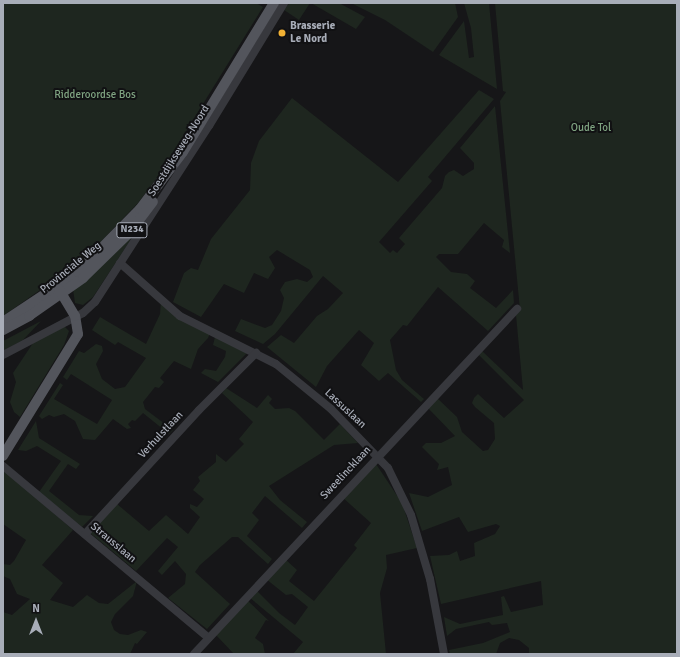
<!DOCTYPE html>
<style>
body{margin:0}
#map{position:relative;width:680px;height:657px;overflow:hidden;background:#161618;font-family:Signika,sans-serif}
div>[style]{position:absolute}
.green>*{inset:0;background:#1e261f}
.minor>*{height:8px;margin:-4px;padding:0 4px;transform-origin:4px;border-radius:4px;background:#37383d}
.major>*{height:10px;margin:-5px;padding:0 5px;transform-origin:5px;border-radius:5px;background:#53555c}
.dots>*{width:11px;height:11px;translate:-50% -50%;box-sizing:border-box;border:2px solid #111113;border-radius:50%}
span{translate:-50% -50%;white-space:nowrap;text-align:center;line-height:1.15;-webkit-text-stroke:4px #111113;paint-order:stroke}
.shield-label span{padding:1px 3px;background:#111113;border:1px solid;border-radius:3px;-webkit-text-stroke-width:0}
.shield-label{font-size:10px;color:#a8adb8;font-weight:700}
.poi-label{font-size:11px;color:#a8adb8;font-weight:700}
.left{translate:0 -50%;text-align:left}
.park-label{font-size:11px;color:#7fa381}
.street-label{font-size:11px;color:#a8adb8}
.frame{position:absolute;inset:0;border:4px solid #a8adb8;pointer-events:none}
.north{position:absolute;left:16px;top:601px;width:40px;height:40px;-webkit-text-stroke:3px #111113;paint-order:stroke;rotate:0deg;font-size:11px;font-weight:700;line-height:16px;text-align:center;color:#a8adb8}
.north::after{content:'';display:block;margin:auto;width:14px;height:18px;background:#a8adb8;clip-path:polygon(50% 0,100% 100%,50% 72%,0 100%)}
</style>
<div id="map">
<div class="green">
<i style="clip-path:polygon(3px 3px,256px 3px,263px 7px,159px 175px,138px 203px,83px 260px,3px 316px)"></i>
<i style="clip-path:polygon(289px 3px,310px 3px,299px 20px,284px 10px)"></i>
<i style="clip-path:polygon(311px 3px,339px 3px,365px 17px,356px 29px)"></i>
<i style="clip-path:polygon(351px 3px,455px 3px,458px 17px,433px 52px,385px 20px)"></i>
<i style="clip-path:polygon(464px 3px,489px 3px,497px 89px,439px 55px,464px 21px,469px 58px,474px 57px,471px 28px)"></i>
<i style="clip-path:polygon(495px 3px,677px 3px,677px 654px,529px 654px,529px 648px,519px 640px,509px 638px,500px 643px,496px 654px,450px 654px,449px 650px,483px 643px,510px 632px,507px 623px,492px 625px,489px 622px,456px 629px,447px 636px,444px 617px,460px 624px,503px 615px,501px 597px,504px 596px,511px 612px,543px 605px,541px 581px,441px 604px,430px 556px,449px 555px,457px 551px,460px 561px,475px 556px,474px 543px,495px 534px,500px 526px,496px 524px,468px 532px,459px 517px,422px 531px,409px 493px,428px 497px,452px 485px,448px 467px,437px 470px,439px 464px,422px 447px,426px 443px,441px 443px,455px 436px,427px 407px,436px 397px,457px 417px,462px 432px,483px 451px,488px 450px,495px 439px,494px 423px,475px 407px,472px 403px,474px 398px,478px 394px,504px 418px,524px 400px,478px 354px,481px 350px,523px 390px,516px 315px,520px 310px,500px 101px,506px 92px,503px 91px)"></i>
<i style="clip-path:polygon(479px 90px,494px 99px,428px 177px,432px 181px,379px 242px,390px 253px,393px 250px,397px 253px,405px 244px,399px 238px,442px 188px,445px 176px,449px 172px,454px 170px,463px 176px,474px 169px,474px 163px,460px 148px,495px 106px,510px 253px,502px 247px,504px 240px,484px 223px,458px 254px,439px 254px,436px 257px,451px 272px,467px 274px,475px 281px,470px 288px,496px 308px,513px 290px,514px 303px,488px 331px,438px 287px,407px 326px,403px 325px,390px 340px,396px 370px,402px 380px,424px 399px,421px 402px,388px 373px,379px 381px,361px 365px,374px 343px,359px 330px,327px 366px,316px 387px,267px 347px,281px 335px,294px 343px,317px 316px,328px 309px,343px 293px,323px 276px,275px 334px,263px 344px,235px 331px,241px 319px,265px 328px,272px 325px,281px 311px,284px 298px,280px 290px,285px 282px,297px 279px,307px 282px,313px 277px,310px 270px,277px 250px,269px 257px,275px 268px,268px 279px,254px 273px,244px 293px,224px 284px,201px 317px,173px 302px,184px 273px,191px 268px,198px 270px,211px 239px,250px 190px,251px 163px,259px 141px,292px 98px,398px 182px)"></i>
<i style="clip-path:polygon(153px 206px,93px 297px,83px 305px,75px 303px,73px 289px)"></i>
<i style="clip-path:polygon(161px 301px,211px 331px,208px 338px,198px 349px,191px 369px,174px 361px,160px 378px,164px 382px,159px 388px,155px 387px,143px 402px,145px 409px,173px 430px,169px 434px,143px 413px,135px 421px,132px 420px,128px 424px,131px 428px,127px 429px,113px 419px,95px 440px,83px 439px,75px 421px,64px 414px,54px 417px,49px 415px,42px 419px,39px 416px,60px 383px,63px 385px,54px 399px,97px 424px,112px 400px,71px 374px,67px 380px,63px 377px,79px 351px,84px 353px,96px 344px,102px 346px,103px 351px,96px 364px,102px 379px,115px 389px,125px 387px,146px 358px,118px 342px,115px 345px,92px 330px,100px 317px,146px 344px,160px 314px)"></i>
<i style="clip-path:polygon(41px 321px,23px 340px,3px 351px,3px 341px)"></i>
<i style="clip-path:polygon(63px 325px,69px 331px,64px 345px,20px 417px,14px 412px,10px 402px,16px 382px,13px 373px,35px 340px)"></i>
<i style="clip-path:polygon(216px 333px,247px 353px,218px 382px,201px 373px,205px 369px,216px 371px,225px 357px,226px 351px,213px 345px)"></i>
<i style="clip-path:polygon(226px 388px,257px 408px,268px 395px,272px 399px,269px 403px,275px 409px,289px 408px,295px 411px,324px 440px,340px 424px,358px 443px,334px 445px,269px 486px,280px 500px,307px 522px,302px 528px,265px 496px,252px 513px,259px 520px,247px 536px,272px 559px,268px 564px,238px 537px,232px 537px,200px 565px,195px 572px,230px 604px,207px 629px,168px 598px,185px 584px,186px 574px,175px 561px,162px 575px,158px 571px,178px 547px,167px 538px,136px 571px,90px 533px,117px 504px,149px 531px,166px 515px,188px 534px,200px 517px,190px 508px,190px 504px,197px 507px,204px 499px,193px 490px,200px 481px,198px 477px,216px 462px,216px 454px,226px 462px,244px 444px,239px 439px,253px 422px,222px 393px)"></i>
<i style="clip-path:polygon(36px 421px,39px 438px,80px 464px,76px 469px,68px 464px,49px 491px,79px 515px,93px 516px,82px 527px,39px 492px,61px 461px,37px 446px,26px 451px,18px 450px)"></i>
<i style="clip-path:polygon(376px 464px,402px 503px,417px 548px,386px 555px,387px 568px,380px 593px,386px 654px,293px 654px,303px 642px,249px 597px,256px 590px,279px 613px,295px 625px,308px 607px,292px 594px,286px 595px,266px 579px,285px 559px,297px 570px,289px 581px,314px 601px,357px 548px,354px 545px,371px 523px,342px 497px)"></i>
<i style="clip-path:polygon(5px 471px,73px 530px,42px 565px,63px 583px,50px 600px,73px 607px,87px 595px,99px 603px,108px 604px,137px 581px,133px 596px,115px 614px,111px 622px,114px 630px,120px 634px,128px 635px,141px 630px,147px 632px,137px 644px,135px 643px,130px 654px,3px 654px,3px 612px,12px 615px,30px 599px,17px 594px,10px 579px,3px 576px,3px 564px,10px 565px,14px 561px,26px 540px,3px 524px,3px 475px)"></i>
<i style="clip-path:polygon(247px 600px,269px 621px,266px 620px,255px 638px,263px 644px,265px 654px,234px 654px,215px 634px)"></i>
</div>
<div class="minor">
<i style="left:120px;top:263px;width:80px;rotate:41.5deg"></i>
<i style="left:180px;top:316px;width:107px;rotate:26.6deg"></i>
<i style="left:276px;top:364px;width:71px;rotate:39.3deg"></i>
<i style="left:331px;top:409px;width:82px;rotate:46deg"></i>
<i style="left:388px;top:468px;width:52px;rotate:63.9deg"></i>
<i style="left:411px;top:515px;width:67px;rotate:73.5deg"></i>
<i style="left:430px;top:579px;width:76px;rotate:79.4deg"></i>
<i style="left:3px;top:355px;width:90px;rotate:-27.7deg"></i>
<i style="left:83px;top:313px;width:16px;rotate:-43deg"></i>
<i style="left:95px;top:302px;width:210px;rotate:-57.1deg"></i>
<i style="left:209px;top:126px;width:144px;rotate:-58.6deg"></i>
<i style="left:3px;top:466px;width:268px;rotate:39.9deg"></i>
<i style="left:85px;top:534px;width:168px;rotate:-47.4deg"></i>
<i style="left:199px;top:410px;width:81px;rotate:-45deg"></i>
<i style="left:194px;top:654px;width:473px;rotate:-46.9deg"></i>
</div>
<div class="major">
<i style="left:3px;top:322px;width:90px;rotate:-33.7deg"></i>
<i style="left:78px;top:272px;width:88px;rotate:-45.5deg"></i>
<i style="left:140px;top:209px;width:71px;rotate:-53deg"></i>
<i style="left:183px;top:152px;width:175px;rotate:-58.6deg"></i>
<i style="left:3px;top:330px;width:30px;rotate:-28deg"></i>
<i style="left:29px;top:316px;width:66px;rotate:-35.1deg"></i>
<i style="left:83px;top:278px;width:66px;rotate:-44.4deg"></i>
<i style="left:130px;top:232px;width:38px;rotate:-53deg"></i>
<i style="left:3px;top:456px;width:143px;rotate:-58.4deg"></i>
<i style="left:78px;top:334px;width:18px;rotate:-99deg"></i>
<i style="left:75px;top:316px;width:31px;rotate:-121deg"></i>
</div>
<div class="dots">
<i style="left:282px;top:33px;background:#f2b134"></i>
</div>
<div class="shield-label">
<span style="left:132px;top:230px">N234</span>
</div>
<div class="poi-label">
<span class="left" style="left:290px;top:33px">Brasserie<br>Le Nord</span>
</div>
<div class="park-label">
<span style="left:95px;top:95px">Ridderoordse Bos</span>
<span style="left:591px;top:128px">Oude Tol</span>
</div>
<div class="street-label">
<span style="left:179px;top:151px;rotate:-58deg">Soestdijkseweg-Noord</span>
<span style="left:71px;top:268px;rotate:-39deg">Provinciale Weg</span>
<span style="left:345px;top:409px;rotate:43deg">Lassuslaan</span>
<span style="left:161px;top:435px;rotate:-47deg">Verhulstlaan</span>
<span style="left:346px;top:473px;rotate:-47deg">Sweelincklaan</span>
<span style="left:113px;top:543px;rotate:40deg">Strausslaan</span>
</div>
<div class="frame"></div>
<div class="north">N</div>
</div>
